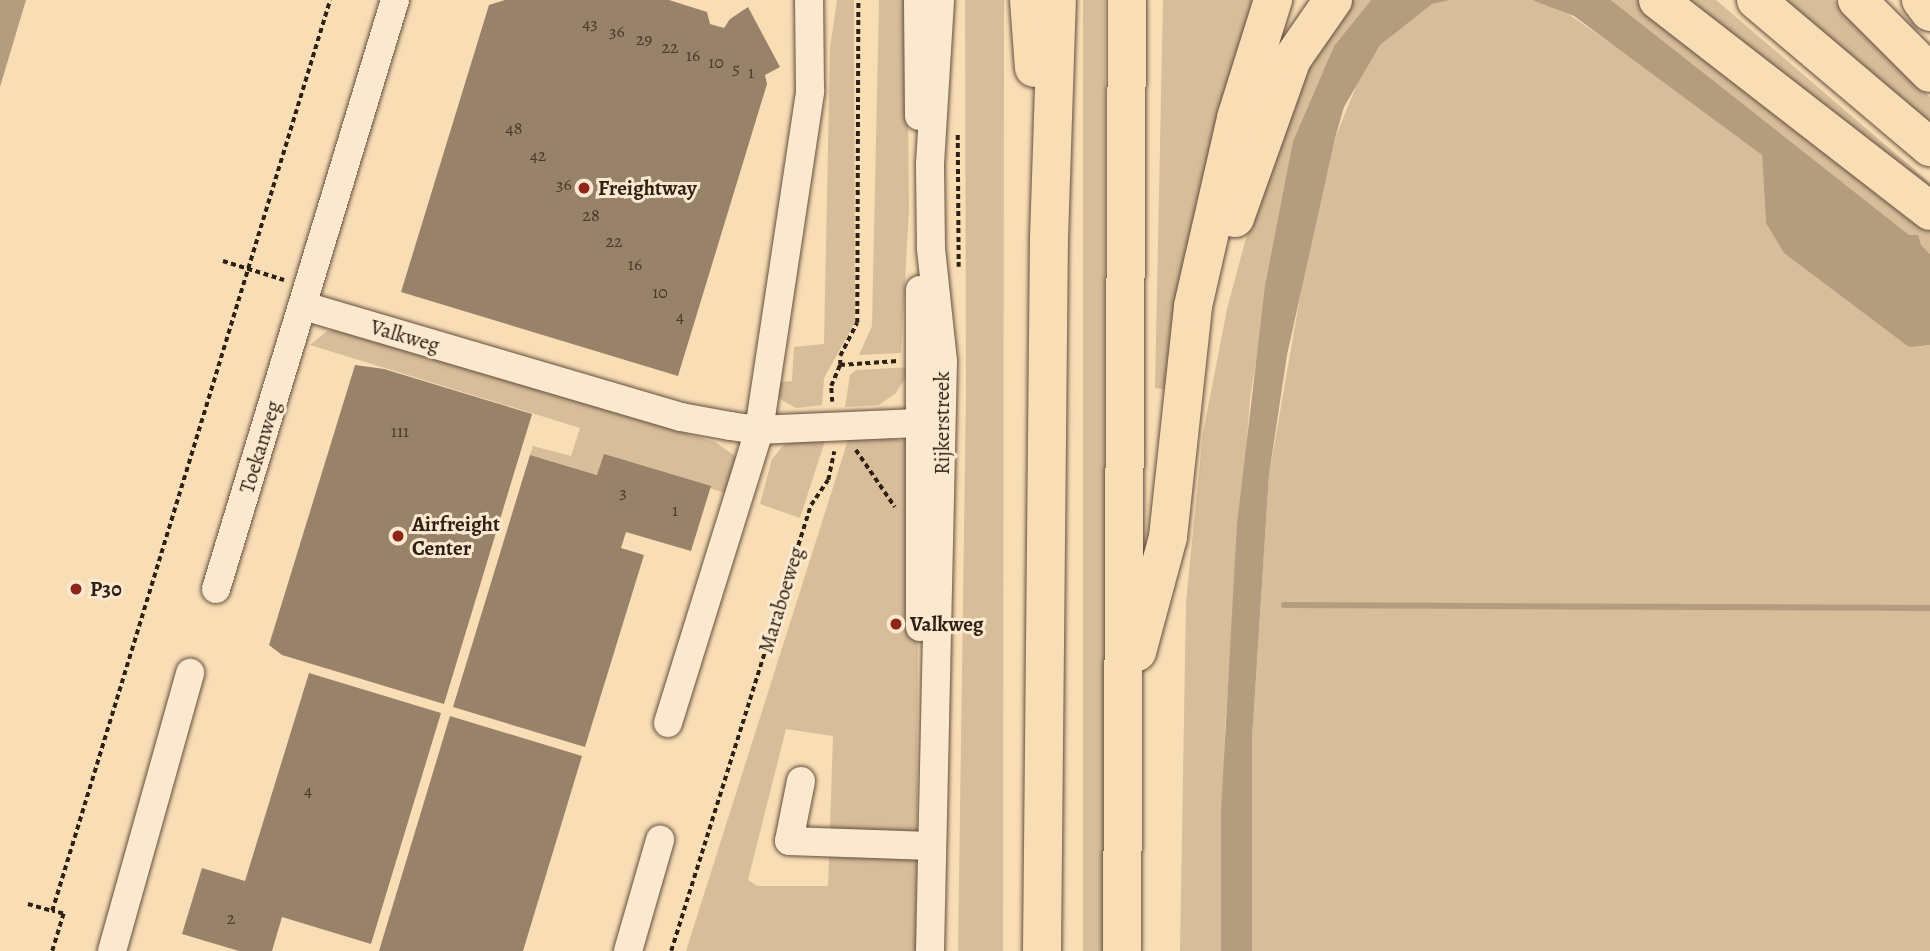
<!DOCTYPE html>
<html>
<head>
<meta charset="utf-8">
<style>
	body { margin:0 }
	#map { position:relative; width:1930px; height:951px; overflow:hidden; background:#f9ddb5; font-family:Alegreya,serif }
	div>[style] { position:absolute }
	[style*='--x'] { left:calc(var(--x)*1px); top:calc(var(--y)*1px); width:calc(var(--w)*1px); rotate:calc(var(--a)*1deg) }
	.green>* { inset:0; background:#d7bd9a; transform-origin:0 0 }
	.water>* { inset:0; background:#b49d7f }
	.stream>* { height:6px; margin:-3px; padding:0 3px; transform-origin:3px; border-radius:3px; background:#b49d7f }
	.building>* { inset:0; background:#988269 }
	.path>* { height:3.5px; margin-top:-1.75px; transform-origin:0; background:repeating-linear-gradient(90deg,#2f2016 0 5px,transparent 0 8.5px) }
	.roads { filter:drop-shadow(0 0 2px #624f3e) drop-shadow(0 0 2px #624f3e) }
	.minor>* { height:28px; margin:-14px; padding:0 14px; transform-origin:14px; border-radius:14px; background:#fbe9cf }
	.highway>* { height:38px; margin:-19px; padding:0 19px; transform-origin:19px; border-radius:19px; background:#f9ddb5 }
	.dots>* { width:19px; height:19px; translate:-50% -50%; box-sizing:border-box; border:4px solid #fbe9cf; border-radius:50% }
	span { translate:-50% -50%; white-space:nowrap; text-align:center; line-height:1.15; -webkit-text-stroke:6px #fbe9cf; paint-order:stroke }
	.number-label { font-size:18px; color:#49382b }
	.number-label span { -webkit-text-stroke-width:0 }
	.poi-label { font-size:21px; color:#2f2016; font-weight:700 }
	.left { translate:0 -50%; text-align:left }
	.street-label { font-size:21px; color:#2f2016 }
</style>
</head>
<body>
<div id="map">
	<div class="green">
		<div style="clip-path:polygon(837px 0,854px 0,855px 322px,824px 378px,822px 405px,796px 408px,780px 399px,777px 392px,781px 382px,792px 381px,794px 347px,824px 344px,830px 48px)"></div>
		<div style="clip-path:polygon(879px 0,907px 0,909px 209px,901px 353px,859px 355px,872px 326px)"></div>
		<div style="clip-path:polygon(965px 0,1004px 0,1003px 951px,958px 951px,966px 392px)"></div>
		<div style="left:1083px;top:0;width:22px;height:951px"></div>
		<div style="clip-path:polygon(1163px 0,1264px 0,1168px 390px,1155px 388px)"></div>
		<div style="clip-path:polygon(1343px 0,1371px 0,1334px 46px,1293px 141px,1250px 399px,1225px 727px,1221px 951px,1180px 951px,1186px 602px,1203px 433px,1227px 309px,1279px 115px)"></div>
		<div style="clip-path:polygon(1451px 0,1532px 0,1558px 7px,1665px 80px,1762px 155px,1766px 223px,1926px 346px,1930px 345px,1930px 951px,1252px 951px,1252px 739px,1269px 475px,1305px 268px,1335px 138px,1362px 72px,1380px 45px,1405px 23px,1432px 4px)"></div>
		<div style="clip-path:polygon(1611px 0,1648px 0,1930px 221px,1930px 254px)"></div>
		<div style="clip-path:polygon(1670px 0,1716px 0,1930px 183px,1930px 203px)"></div>
		<div style="clip-path:polygon(1782px 0,1834px 0,1930px 97px,1930px 128px)"></div>
		<div style="clip-path:polygon(336px 330px,715px 442px,735px 456px,738px 466px,732px 495px,611px 458px,605px 477px,530px 455px,533px 446px,571px 456px,580px 428px,310px 345px,327px 331px)"></div>
		<div style="clip-path:polygon(912px 367px,896px 393px,879px 405px,845px 407px,850px 375px,856px 370px)"></div>
		<div style="clip-path:polygon(evenodd,874px 435px,910px 442px,919px 471px,916px 951px,686px 951px,848px 440px,874px 435px,786px 729px,833px 736px,828px 886px,757px 886px,748px 880px,786px 729px)"></div>
		<div style="clip-path:polygon(826px 438px,800px 518px,760px 504px,772px 459px,783px 446px,795px 439px)"></div>
	</div>
	<div class="water">
		<div style="clip-path:polygon(0 0,26px 0,0 87px)"></div>
		<div style="clip-path:polygon(1371px 0,1451px 0,1432px 4px,1380px 45px,1344px 107px,1335px 138px,1287px 355px,1269px 475px,1252px 739px,1252px 951px,1221px 951px,1221px 811px,1237px 524px,1265px 286px,1293px 141px,1334px 46px)"></div>
		<div style="clip-path:polygon(1532px 0,1611px 0,1909px 235px,1918px 235px,1921px 245px,1930px 254px,1930px 345px,1909px 347px,1784px 253px,1766px 223px,1762px 155px,1574px 16px)"></div>
	</div>
	<div class="stream">
		<div style="--x:1284;--y:605;--w:646;--a:0.27"></div>
	</div>
	<div class="building">
		<div style="clip-path:polygon(505px 0,669px 0,707px 12px,710px 24px,724px 28px,730px 19px,748px 7px,780px 67px,765px 75px,767px 84px,678px 376px,401px 292px,489px 5px)"></div>
		<div style="clip-path:polygon(355px 365px,384px 369px,532px 414px,444px 704px,282px 655px,269px 645px)"></div>
		<div style="clip-path:polygon(604px 454px,711px 486px,691px 551px,626px 532px,621px 548px,644px 555px,585px 747px,453px 707px,530px 455px,597px 475px)"></div>
		<div style="clip-path:polygon(309px 673px,441px 713px,371px 944px,282px 917px,272px 951px,239px 951px,182px 934px,202px 868px,245px 881px)"></div>
		<div style="clip-path:polygon(450px 716px,582px 756px,523px 951px,379px 951px)"></div>
	</div>
	<div class="path">
		<div style="--x:958;--y:135;--w:132;--a:89.6"></div>
		<div style="--x:223;--y:261;--w:64;--a:17.3"></div>
		<div style="--x:840;--y:365;--w:9;--a:-90"></div>
		<div style="--x:840;--y:356;--w:37;--a:-63"></div>
		<div style="--x:857;--y:323;--w:323;--a:-89.8"></div>
		<div style="--x:832;--y:402;--w:16;--a:-94"></div>
		<div style="--x:831;--y:386;--w:23;--a:-67"></div>
		<div style="--x:840;--y:365;--w:58;--a:-3.9"></div>
		<div style="--x:856;--y:450;--w:69;--a:55.6"></div>
		<div style="--x:28;--y:904;--w:25;--a:16"></div>
		<div style="--x:52;--y:951;--w:39;--a:-73"></div>
		<div style="--x:63;--y:914;--w:11;--a:-165"></div>
		<div style="--x:52;--y:911;--w:952;--a:-73.03"></div>
		<div style="--x:671;--y:951;--w:467;--a:-72.6"></div>
		<div style="--x:811;--y:505;--w:30;--a:-56"></div>
		<div style="--x:828;--y:480;--w:29;--a:-78"></div>
	</div>
	<div class="roads">
		<div class="minor">
			<div style="--x:918;--y:0;--w:116;--a:89.5"></div>
			<div style="--x:304;--y:306;--w:393;--a:16.4"></div>
			<div style="--x:681;--y:417;--w:50;--a:10.4"></div>
			<div style="--x:730;--y:426;--w:29;--a:8"></div>
			<div style="--x:759;--y:430;--w:180;--a:-2.5"></div>
			<div style="--x:216;--y:589;--w:616;--a:-73.1"></div>
			<div style="--x:920;--y:627;--w:337;--a:-90"></div>
			<div style="--x:668;--y:723;--w:307;--a:-72.7"></div>
			<div style="--x:759;--y:430;--w:343;--a:-81.4"></div>
			<div style="--x:810;--y:91;--w:91;--a:-90.6"></div>
			<div style="--x:801;--y:781;--w:61;--a:101.3"></div>
			<div style="--x:789;--y:841;--w:142;--a:2"></div>
			<div style="--x:112;--y:951;--w:289;--a:-74.3"></div>
			<div style="--x:628;--y:951;--w:116;--a:-73.9"></div>
			<div style="--x:930;--y:951;--w:590;--a:-88.74"></div>
			<div style="--x:943;--y:361;--w:114;--a:-96.1"></div>
			<div style="--x:931;--y:248;--w:84;--a:-90.7"></div>
			<div style="--x:930;--y:164;--w:164;--a:-86.5"></div>
		</div>
		<div class="highway">
			<div style="--x:1029;--y:0;--w:68;--a:85.8"></div>
			<div style="--x:1658;--y:0;--w:344;--a:37.8"></div>
			<div style="--x:1756;--y:0;--w:228;--a:40.2"></div>
			<div style="--x:1857;--y:0;--w:103;--a:45"></div>
			<div style="--x:1921;--y:0;--w:15;--a:53"></div>
			<div style="--x:1235;--y:218;--w:169;--a:-70.3"></div>
			<div style="--x:1292;--y:59;--w:72;--a:-55.2"></div>
			<div style="--x:1137;--y:652;--w:119;--a:-74.9"></div>
			<div style="--x:1168;--y:537;--w:232;--a:-83.8"></div>
			<div style="--x:1193;--y:306;--w:193;--a:-77.1"></div>
			<div style="--x:1236;--y:118;--w:124;--a:-72.6"></div>
			<div style="--x:1042;--y:951;--w:713;--a:-89.44"></div>
			<div style="--x:1049;--y:238;--w:238;--a:-88.1"></div>
			<div style="--x:1122;--y:951;--w:951;--a:-89.7"></div>
		</div>
	</div>
	<div class="dots">
		<div style="left:584px;top:188px;background:#8f2418"></div>
		<div style="left:398px;top:536px;background:#8f2418"></div>
		<div style="left:76px;top:589px;background:#8f2418"></div>
		<div style="left:896px;top:624px;background:#8f2418"></div>
	</div>
	<div class="number-label">
		<span style="left:590px;top:23px">43</span>
		<span style="left:617px;top:31px">36</span>
		<span style="left:644px;top:39px">29</span>
		<span style="left:670px;top:47px">22</span>
		<span style="left:693px;top:55px">16</span>
		<span style="left:716px;top:62px">10</span>
		<span style="left:736px;top:68px">5</span>
		<span style="left:751px;top:72px">1</span>
		<span style="left:514px;top:128px">48</span>
		<span style="left:538px;top:155px">42</span>
		<span style="left:564px;top:184px">36</span>
		<span style="left:591px;top:215px">28</span>
		<span style="left:614px;top:241px">22</span>
		<span style="left:635px;top:264px">16</span>
		<span style="left:660px;top:292px">10</span>
		<span style="left:680px;top:316px">4</span>
		<span style="left:400px;top:431px">111</span>
		<span style="left:623px;top:492px">3</span>
		<span style="left:675px;top:510px">1</span>
		<span style="left:308px;top:790px">4</span>
		<span style="left:231px;top:918px">2</span>
	</div>
	<div class="poi-label">
		<span class="left" style="left:598px;top:188px">Freightway</span>
		<span class="left" style="left:412px;top:536px">Airfreight<br>Center</span>
		<span class="left" style="left:90px;top:589px">P30</span>
		<span class="left" style="left:910px;top:624px">Valkweg</span>
	</div>
	<div class="street-label">
		<span style="left:405px;top:336px;rotate:16deg">Valkweg</span>
		<span style="left:942px;top:423px;rotate:-90deg">Rijkerstreek</span>
		<span style="left:260px;top:447px;rotate:-73deg">Toekanweg</span>
		<span style="left:781px;top:600px;rotate:-73deg">Maraboeweg</span>
	</div>
</div>
</body>
</html>
